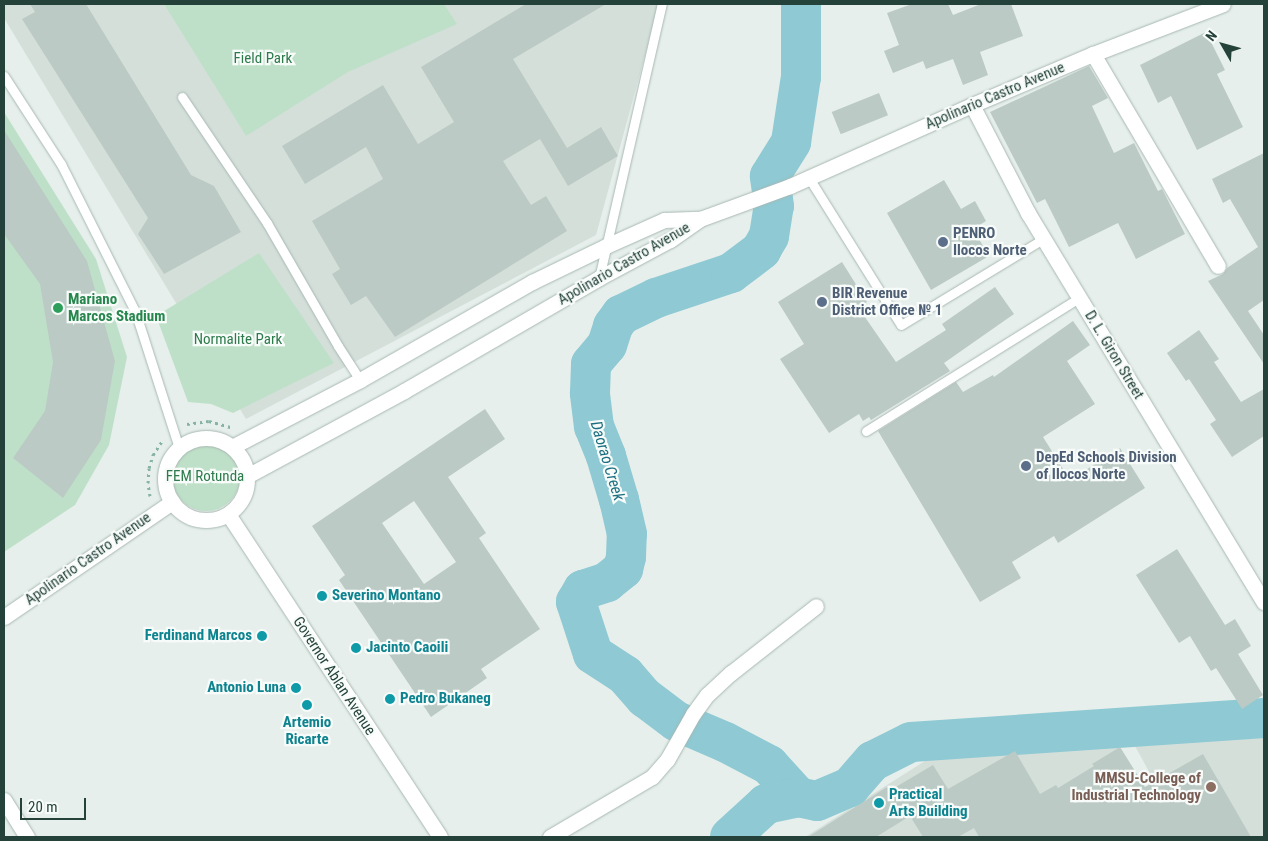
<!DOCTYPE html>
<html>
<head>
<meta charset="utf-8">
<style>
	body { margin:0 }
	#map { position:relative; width:1268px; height:841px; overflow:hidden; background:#e6efeb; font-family:"Roboto Condensed",sans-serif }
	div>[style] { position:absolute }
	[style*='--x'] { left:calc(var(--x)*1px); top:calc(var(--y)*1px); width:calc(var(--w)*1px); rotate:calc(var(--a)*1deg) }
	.built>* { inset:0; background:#d4dfda }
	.green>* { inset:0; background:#bfe0c8 }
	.round { border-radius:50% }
	.river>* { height:40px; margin:-20px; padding:0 20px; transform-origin:20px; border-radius:20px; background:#8ec9d4 }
	.building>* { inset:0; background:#bbcac4; transform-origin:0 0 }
	.path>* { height:3px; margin-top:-1.5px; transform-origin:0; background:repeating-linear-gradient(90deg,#86b3a5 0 2.5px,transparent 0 6.5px) }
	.roads { filter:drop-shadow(0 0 1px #a8b8b2) drop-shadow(0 0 1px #a8b8b2) }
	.service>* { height:9px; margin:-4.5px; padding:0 4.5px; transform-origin:4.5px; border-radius:4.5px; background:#fff }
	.minor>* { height:15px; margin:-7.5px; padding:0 7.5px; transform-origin:7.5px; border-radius:7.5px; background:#fff }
	.secondary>* { height:15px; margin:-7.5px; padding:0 7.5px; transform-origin:7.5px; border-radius:7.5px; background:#fff }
	.secondary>.ring { margin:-7.5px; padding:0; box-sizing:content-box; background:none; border:15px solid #fff; border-radius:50% }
	.dots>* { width:14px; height:14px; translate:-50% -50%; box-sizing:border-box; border:2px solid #f7fbf9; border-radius:50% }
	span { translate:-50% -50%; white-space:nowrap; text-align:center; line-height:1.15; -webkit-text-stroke:4.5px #f7fbf9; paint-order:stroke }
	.park-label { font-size:15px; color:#2d7a4b }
	.street-label { font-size:15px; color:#24423a }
	.service-label { font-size:15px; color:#4e5e75; font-weight:700 }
	.left { translate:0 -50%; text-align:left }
	.leisure-label { font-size:15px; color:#27864d; font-weight:700 }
	.culture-label { font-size:15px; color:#0d838f; font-weight:700 }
	.right { translate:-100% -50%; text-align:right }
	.education-label { font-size:15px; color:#785e54; font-weight:700 }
	.water-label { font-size:16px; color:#1c6f80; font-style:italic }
	.frame { position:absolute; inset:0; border:5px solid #24423a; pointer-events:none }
	.north { position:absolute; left:1198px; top:20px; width:50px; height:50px; -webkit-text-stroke:4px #f7fbf9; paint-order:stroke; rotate:308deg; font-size:14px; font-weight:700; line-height:20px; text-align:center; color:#24423a }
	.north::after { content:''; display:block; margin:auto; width:18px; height:22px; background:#24423a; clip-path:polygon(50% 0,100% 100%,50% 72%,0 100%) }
	.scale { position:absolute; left:20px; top:798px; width:66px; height:22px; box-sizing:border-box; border:2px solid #24423a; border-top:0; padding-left:6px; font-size:15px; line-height:18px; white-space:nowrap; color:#24423a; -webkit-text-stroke:4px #f7fbf9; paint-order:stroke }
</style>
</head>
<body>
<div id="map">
	<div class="built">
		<div style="clip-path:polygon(4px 4px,659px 4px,596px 235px,246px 419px,4px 18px)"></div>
		<div style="clip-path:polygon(1264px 729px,1264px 837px,1185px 837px,1130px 737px)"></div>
		<div style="clip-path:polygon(947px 747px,1120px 747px,1170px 837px,805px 837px)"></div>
	</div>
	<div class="green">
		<div style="clip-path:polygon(164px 4px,444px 4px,457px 24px,348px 72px,246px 136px)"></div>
		<div style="clip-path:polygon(4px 112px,96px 259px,127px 357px,109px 445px,75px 505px,4px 552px)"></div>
		<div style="clip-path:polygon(259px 253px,334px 363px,233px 413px,211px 404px,188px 402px,156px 316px)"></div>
		<div class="round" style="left:172px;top:443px;width:68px;height:68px"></div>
	</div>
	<div class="river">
		<div style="--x:798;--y:797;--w:43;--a:-132.2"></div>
		<div style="--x:769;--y:765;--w:50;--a:-152.4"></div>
		<div style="--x:725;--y:742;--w:53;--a:-156.8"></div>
		<div style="--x:676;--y:721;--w:39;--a:-143"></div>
		<div style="--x:645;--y:698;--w:30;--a:-131"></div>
		<div style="--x:625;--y:675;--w:38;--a:-147"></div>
		<div style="--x:593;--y:654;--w:55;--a:-108.1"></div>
		<div style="--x:576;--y:602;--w:14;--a:-60"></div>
		<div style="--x:583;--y:590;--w:25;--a:-18"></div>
		<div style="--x:607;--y:582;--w:21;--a:-39"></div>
		<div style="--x:623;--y:569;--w:12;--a:-76"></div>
		<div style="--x:626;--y:557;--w:23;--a:-88"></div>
		<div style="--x:627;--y:534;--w:35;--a:-103"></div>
		<div style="--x:619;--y:500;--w:46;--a:-106.5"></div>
		<div style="--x:606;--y:456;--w:31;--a:-112"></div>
		<div style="--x:594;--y:427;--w:34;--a:-97"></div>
		<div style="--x:590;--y:393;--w:29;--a:-88"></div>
		<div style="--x:591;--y:364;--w:25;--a:-50"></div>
		<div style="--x:607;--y:345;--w:20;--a:-72"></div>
		<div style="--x:613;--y:326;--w:14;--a:-54"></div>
		<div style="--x:621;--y:315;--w:39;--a:-26"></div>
		<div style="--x:656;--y:298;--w:79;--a:-18.4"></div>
		<div style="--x:731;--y:273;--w:38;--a:-37"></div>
		<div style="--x:761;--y:250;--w:16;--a:-60"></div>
		<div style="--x:769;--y:236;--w:30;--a:-81"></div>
		<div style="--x:774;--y:206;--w:30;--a:-98"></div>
		<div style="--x:770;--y:176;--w:40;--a:-58"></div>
		<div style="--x:791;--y:142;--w:66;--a:-81.3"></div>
		<div style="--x:801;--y:77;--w:73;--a:-90"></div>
		<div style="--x:730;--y:837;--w:49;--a:-42.5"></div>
		<div style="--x:766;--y:804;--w:33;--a:-12"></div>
		<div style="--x:798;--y:797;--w:19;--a:12"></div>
		<div style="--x:817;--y:801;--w:36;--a:-23"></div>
		<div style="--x:850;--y:787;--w:35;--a:-49"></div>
		<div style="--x:873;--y:761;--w:42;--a:-26.6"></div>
		<div style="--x:911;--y:742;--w:354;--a:-3.9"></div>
	</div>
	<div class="building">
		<div style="clip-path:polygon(30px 4px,86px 4px,191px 175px,214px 186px,241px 232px,164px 274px,138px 234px,148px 218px,22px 19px,35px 12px)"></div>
		<div style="clip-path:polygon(526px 4px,606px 4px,513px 59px,567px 148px,601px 127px,618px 156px,568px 186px,540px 139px,503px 161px,531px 205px,546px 196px,567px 231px,395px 337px,366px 296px,351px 305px,332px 274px,340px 269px,312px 221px,383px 179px,366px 147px,305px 184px,282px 146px,383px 85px,418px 144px,454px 122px,421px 67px)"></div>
		<div style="clip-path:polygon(912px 4px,948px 4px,953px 15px,981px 4px,1011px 4px,1023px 36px,980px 52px,988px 75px,963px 85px,953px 59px,926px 69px,923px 61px,893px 73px,884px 51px,899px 45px,887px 13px)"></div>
		<div style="clip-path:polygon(1206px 32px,1225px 70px,1217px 74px,1243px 127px,1197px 150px,1171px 96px,1158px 103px,1140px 65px)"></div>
		<div style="clip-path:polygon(1089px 66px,1108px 98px,1092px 106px,1114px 153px,1134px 143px,1158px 191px,1162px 189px,1185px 234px,1136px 259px,1118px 223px,1069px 247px,1045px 199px,1037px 203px,990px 112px)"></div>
		<div style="left:879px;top:93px;width:24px;height:51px;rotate:68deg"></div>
		<div style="clip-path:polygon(4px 130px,87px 261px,115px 361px,101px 440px,63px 498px,13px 458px,45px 411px,53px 362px,40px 284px,4px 234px)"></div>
		<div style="clip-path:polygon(1264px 153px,1264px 300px,1248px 311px,1264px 335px,1264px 364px,1208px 281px,1223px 274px,1227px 268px,1258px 247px,1230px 199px,1223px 203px,1212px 179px)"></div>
		<div style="clip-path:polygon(944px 180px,961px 209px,975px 201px,986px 221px,973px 229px,989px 256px,931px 290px,887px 213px)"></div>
		<div style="clip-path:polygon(842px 262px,867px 302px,858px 307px,896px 362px,946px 330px,942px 324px,995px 287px,1014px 314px,944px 363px,950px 371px,871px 420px,869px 417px,863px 421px,859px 414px,829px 433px,780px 359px,804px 344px,778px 302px)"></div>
		<div style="clip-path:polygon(1073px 321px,1090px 345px,1067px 361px,1095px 404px,1043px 437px,1070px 480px,1120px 448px,1145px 488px,1058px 543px,1054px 536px,1012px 562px,1021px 578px,980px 602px,878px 431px,956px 382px,963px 392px,993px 375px,994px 377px)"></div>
		<div style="clip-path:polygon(1199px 330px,1219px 359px,1214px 362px,1241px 402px,1264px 389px,1264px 436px,1232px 457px,1210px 424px,1216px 420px,1189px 379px,1186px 381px,1167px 353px)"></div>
		<div style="clip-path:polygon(evenodd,485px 409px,505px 439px,448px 477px,486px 533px,479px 538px,540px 629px,481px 669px,487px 678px,431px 717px,339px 580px,345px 575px,312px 526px,485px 409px,414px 501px,456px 562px,424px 584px,382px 523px,414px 501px)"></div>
		<div style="clip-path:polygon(1177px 549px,1225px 625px,1235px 619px,1251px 646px,1238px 654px,1263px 695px,1242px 709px,1216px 668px,1211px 671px,1190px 636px,1179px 643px,1136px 575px)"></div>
		<div style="clip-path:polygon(1120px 747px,1145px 787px,1203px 754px,1251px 837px,979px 837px,974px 828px,958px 837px,923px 837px,910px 816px,876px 837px,808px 837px,887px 787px,889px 791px,933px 765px,948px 789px,1015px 751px,1040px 794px,1056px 785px,1058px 788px,1094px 766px,1092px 764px)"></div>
	</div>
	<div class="path">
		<div style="--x:187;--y:424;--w:22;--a:-8"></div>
		<div style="--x:209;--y:421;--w:22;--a:16"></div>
		<div style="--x:150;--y:496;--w:13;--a:-99"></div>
		<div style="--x:148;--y:483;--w:15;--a:-86"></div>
		<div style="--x:149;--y:468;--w:14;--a:-73"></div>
		<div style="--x:153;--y:455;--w:17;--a:-57"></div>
	</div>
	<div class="roads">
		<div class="service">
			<div style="--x:4;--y:76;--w:105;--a:57.1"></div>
			<div style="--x:61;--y:164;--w:165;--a:63.3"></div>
			<div style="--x:135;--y:311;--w:144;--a:72.2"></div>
			<div style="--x:182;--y:97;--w:152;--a:56"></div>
			<div style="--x:267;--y:223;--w:142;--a:60"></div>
			<div style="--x:338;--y:346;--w:40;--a:57.1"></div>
			<div style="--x:809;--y:178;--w:173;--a:58"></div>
			<div style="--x:901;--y:325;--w:166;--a:-31.2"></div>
			<div style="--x:599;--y:278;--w:281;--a:-77.1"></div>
			<div style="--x:866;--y:431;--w:251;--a:-32"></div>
		</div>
		<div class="minor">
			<div style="--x:1093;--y:54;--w:246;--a:59.5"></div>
			<div style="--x:972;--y:105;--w:122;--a:62.6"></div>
			<div style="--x:1028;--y:213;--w:455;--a:58.8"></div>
			<div style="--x:4;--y:617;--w:204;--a:-34.4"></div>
			<div style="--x:4;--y:800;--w:44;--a:58.1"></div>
			<div style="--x:550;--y:837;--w:118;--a:-30.5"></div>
			<div style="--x:652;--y:777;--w:23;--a:-49"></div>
			<div style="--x:667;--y:760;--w:53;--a:-60.5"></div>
			<div style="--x:693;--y:714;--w:24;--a:-54"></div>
			<div style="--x:707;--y:695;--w:33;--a:-43"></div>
			<div style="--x:731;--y:673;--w:108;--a:-38.2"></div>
		</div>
		<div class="secondary">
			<div class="ring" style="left:165px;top:438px;width:67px;height:67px"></div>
			<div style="--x:232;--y:447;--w:144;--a:-27.6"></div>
			<div style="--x:360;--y:380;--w:198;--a:-29.7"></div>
			<div style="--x:532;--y:282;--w:82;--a:-25.9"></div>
			<div style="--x:606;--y:246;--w:64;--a:-24.1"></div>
			<div style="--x:664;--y:220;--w:36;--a:-2"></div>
			<div style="--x:247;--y:476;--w:179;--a:-28.4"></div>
			<div style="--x:404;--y:391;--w:225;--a:-30.1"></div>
			<div style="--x:599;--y:278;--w:81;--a:-28.2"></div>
			<div style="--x:670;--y:240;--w:37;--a:-35"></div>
			<div style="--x:700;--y:219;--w:96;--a:-20.1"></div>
			<div style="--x:790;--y:186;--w:199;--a:-24"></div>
			<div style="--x:972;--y:105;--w:131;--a:-22.9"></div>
			<div style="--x:1093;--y:54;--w:139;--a:-21"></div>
			<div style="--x:228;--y:514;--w:386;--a:56.7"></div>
		</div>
	</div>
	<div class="dots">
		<div style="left:943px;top:242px;background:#5c6f8a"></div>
		<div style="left:822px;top:302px;background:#5c6f8a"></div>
		<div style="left:58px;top:308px;background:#2e9e5b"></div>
		<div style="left:1026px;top:466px;background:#5c6f8a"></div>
		<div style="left:322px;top:596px;background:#0f9aa8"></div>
		<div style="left:262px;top:636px;background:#0f9aa8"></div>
		<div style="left:356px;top:648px;background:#0f9aa8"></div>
		<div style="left:296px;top:688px;background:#0f9aa8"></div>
		<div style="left:390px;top:699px;background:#0f9aa8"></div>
		<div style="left:307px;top:705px;background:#0f9aa8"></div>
		<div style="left:1211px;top:787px;background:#8d6e63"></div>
		<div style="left:879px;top:803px;background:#0f9aa8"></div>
	</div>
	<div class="park-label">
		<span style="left:263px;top:59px">Field Park</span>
		<span style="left:238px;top:340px">Normalite Park</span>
		<span style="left:205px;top:477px">FEM Rotunda</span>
	</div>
	<div class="street-label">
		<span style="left:995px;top:96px;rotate:-23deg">Apolinario Castro Avenue</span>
		<span style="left:624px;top:264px;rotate:-30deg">Apolinario Castro Avenue</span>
		<span style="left:1114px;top:355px;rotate:59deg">D. L. Giron Street</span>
		<span style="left:88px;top:559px;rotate:-35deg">Apolinario Castro Avenue</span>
		<span style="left:334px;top:676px;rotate:57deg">Governor Ablan Avenue</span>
	</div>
	<div class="service-label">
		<span class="left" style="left:953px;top:242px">PENRO<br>Ilocos Norte</span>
		<span class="left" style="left:832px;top:302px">BIR Revenue<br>District Office № 1</span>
		<span class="left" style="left:1036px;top:466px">DepEd Schools Division<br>of Ilocos Norte</span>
	</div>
	<div class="leisure-label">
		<span class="left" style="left:68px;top:308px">Mariano<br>Marcos Stadium</span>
	</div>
	<div class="culture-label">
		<span class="left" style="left:332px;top:596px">Severino Montano</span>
		<span class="right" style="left:252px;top:636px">Ferdinand Marcos</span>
		<span class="left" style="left:366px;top:648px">Jacinto Caoili</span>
		<span class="right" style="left:286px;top:688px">Antonio Luna</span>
		<span class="left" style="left:400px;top:699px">Pedro Bukaneg</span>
		<span style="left:307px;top:731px">Artemio<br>Ricarte</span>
		<span class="left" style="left:889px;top:803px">Practical<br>Arts Building</span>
	</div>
	<div class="education-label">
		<span class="right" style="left:1201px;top:787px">MMSU-College of<br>Industrial Technology</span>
	</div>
	<div class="water-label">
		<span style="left:607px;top:461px;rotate:73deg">Daorao Creek</span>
	</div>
	<div class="frame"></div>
	<div class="north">N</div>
	<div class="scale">20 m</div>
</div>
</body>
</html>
